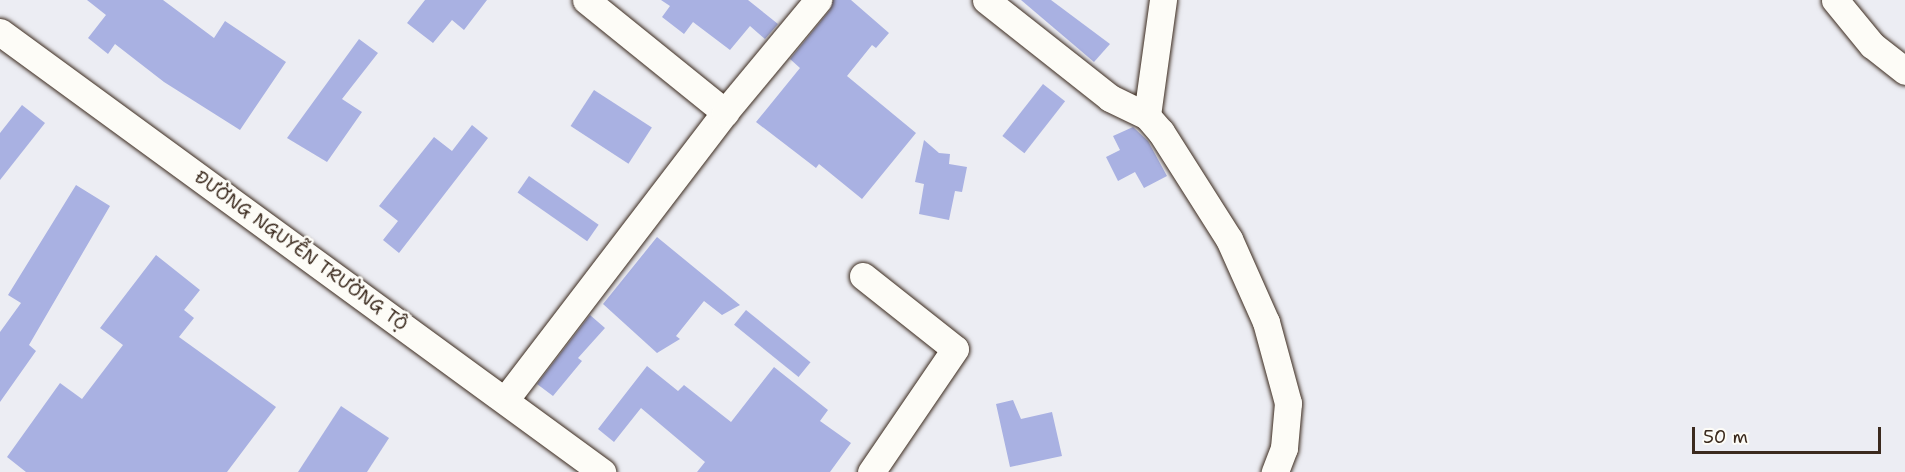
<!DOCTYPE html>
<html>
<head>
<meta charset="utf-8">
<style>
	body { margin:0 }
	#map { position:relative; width:1905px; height:472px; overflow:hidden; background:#ecedf3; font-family:"Shantell Sans",sans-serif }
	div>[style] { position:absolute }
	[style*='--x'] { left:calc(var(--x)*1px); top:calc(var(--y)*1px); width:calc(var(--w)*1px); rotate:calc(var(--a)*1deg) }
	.building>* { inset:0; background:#a9b1e2; transform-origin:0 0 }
	.roads { filter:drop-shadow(0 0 2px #3b2a1e) drop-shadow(0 0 2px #3b2a1e) }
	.minor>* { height:27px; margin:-13.5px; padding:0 13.5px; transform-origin:13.5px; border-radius:13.5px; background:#fdfcf7 }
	span { translate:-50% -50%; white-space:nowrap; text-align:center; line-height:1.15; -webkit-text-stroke:5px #fdfcf7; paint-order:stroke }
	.street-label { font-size:18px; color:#3b2a1e }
	.scale { position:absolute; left:1692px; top:427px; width:189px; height:27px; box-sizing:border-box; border:3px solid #3b2a1e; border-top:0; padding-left:8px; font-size:18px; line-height:21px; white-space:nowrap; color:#3b2a1e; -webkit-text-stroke:4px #fdfcf7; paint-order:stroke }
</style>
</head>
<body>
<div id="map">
	<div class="building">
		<div style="clip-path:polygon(87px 0,163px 0,214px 38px,225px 21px,286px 62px,240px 130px,164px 82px,115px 44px,108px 54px,88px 38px,106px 15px)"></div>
		<div style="clip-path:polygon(425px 0,487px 0,464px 30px,452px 20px,433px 43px,407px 23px)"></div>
		<div style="clip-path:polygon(661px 0,748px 0,778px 24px,765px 39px,750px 26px,730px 50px,693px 22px,684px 34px,662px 17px,670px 6px)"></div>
		<div style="clip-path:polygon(833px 0,851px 0,889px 33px,876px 48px,872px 45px,847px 76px,916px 133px,862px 199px,819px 164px,816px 168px,756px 122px,800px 68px,790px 59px,830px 10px)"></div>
		<div style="clip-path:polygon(1021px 0,1051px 0,1110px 44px,1094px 62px)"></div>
		<div style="clip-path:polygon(359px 39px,378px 53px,342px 99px,362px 112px,327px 162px,287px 138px)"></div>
		<div style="left:1043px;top:84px;width:28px;height:66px;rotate:38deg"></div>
		<div style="left:594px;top:90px;width:69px;height:43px;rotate:33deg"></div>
		<div style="clip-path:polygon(22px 105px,45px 123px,0 180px,0 133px)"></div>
		<div style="clip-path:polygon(472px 125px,488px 138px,399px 253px,383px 240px,398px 221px,379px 206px,434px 137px,452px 151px)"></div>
		<div style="clip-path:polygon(1133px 127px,1148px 141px,1167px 176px,1144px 188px,1135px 172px,1118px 181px,1106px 157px,1120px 150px,1113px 136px)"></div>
		<div style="clip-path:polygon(924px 140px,939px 153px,950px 154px,949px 164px,967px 167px,962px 192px,955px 191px,949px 220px,919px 214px,924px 184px,915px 182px)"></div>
		<div style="left:529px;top:176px;width:85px;height:20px;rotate:35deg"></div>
		<div style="clip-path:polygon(76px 185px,110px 206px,29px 345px,36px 351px,0 402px,0 332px,21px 303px,8px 295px)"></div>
		<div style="clip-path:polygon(657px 237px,740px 305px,722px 315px,704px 301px,676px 336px,680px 339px,657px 353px,603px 304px)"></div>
		<div style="clip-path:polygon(156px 255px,200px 290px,184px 310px,194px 318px,179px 337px,276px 407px,227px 472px,26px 472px,7px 457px,60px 383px,82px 399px,123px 345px,100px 328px)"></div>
		<div style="left:746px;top:310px;width:83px;height:19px;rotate:39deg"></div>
		<div style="clip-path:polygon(590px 315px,605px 328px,578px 358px,582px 361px,553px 396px,537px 384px)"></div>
		<div style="clip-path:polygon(647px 366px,678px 391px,684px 385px,731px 422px,774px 367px,828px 410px,820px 421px,851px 443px,830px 472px,697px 472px,705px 462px,641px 408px,614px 442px,598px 429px)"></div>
		<div style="clip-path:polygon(1013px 400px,1021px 419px,1052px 412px,1062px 456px,1010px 467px,996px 404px)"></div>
		<div style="clip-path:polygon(341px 406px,389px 438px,367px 472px,298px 472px)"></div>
	</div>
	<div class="roads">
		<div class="minor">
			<div style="--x:586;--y:0;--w:179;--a:38.9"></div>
			<div style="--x:986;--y:0;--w:158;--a:38.3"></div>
			<div style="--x:1110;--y:98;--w:41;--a:25.9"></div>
			<div style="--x:1163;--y:0;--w:117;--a:97.9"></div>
			<div style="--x:1147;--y:116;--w:21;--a:49"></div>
			<div style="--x:1161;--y:132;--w:127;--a:57.6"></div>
			<div style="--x:1229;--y:239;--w:91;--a:66"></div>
			<div style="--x:1266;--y:322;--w:84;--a:74.8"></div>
			<div style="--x:1288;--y:403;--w:45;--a:95.1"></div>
			<div style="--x:1284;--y:448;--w:26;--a:111"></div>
			<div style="--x:1835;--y:0;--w:58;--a:50.6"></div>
			<div style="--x:1872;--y:45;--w:42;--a:38.2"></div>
			<div style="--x:0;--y:32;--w:746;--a:36.16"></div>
			<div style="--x:863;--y:276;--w:117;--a:38.4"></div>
			<div style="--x:955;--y:349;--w:149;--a:124.3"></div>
			<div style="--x:505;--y:400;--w:362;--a:-52.6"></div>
			<div style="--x:725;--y:112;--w:146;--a:-50.3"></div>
		</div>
	</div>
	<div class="street-label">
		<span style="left:301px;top:251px;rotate:36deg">ĐƯỜNG NGUYỄN TRƯỜNG TỘ</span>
	</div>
	<div class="scale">50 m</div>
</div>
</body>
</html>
